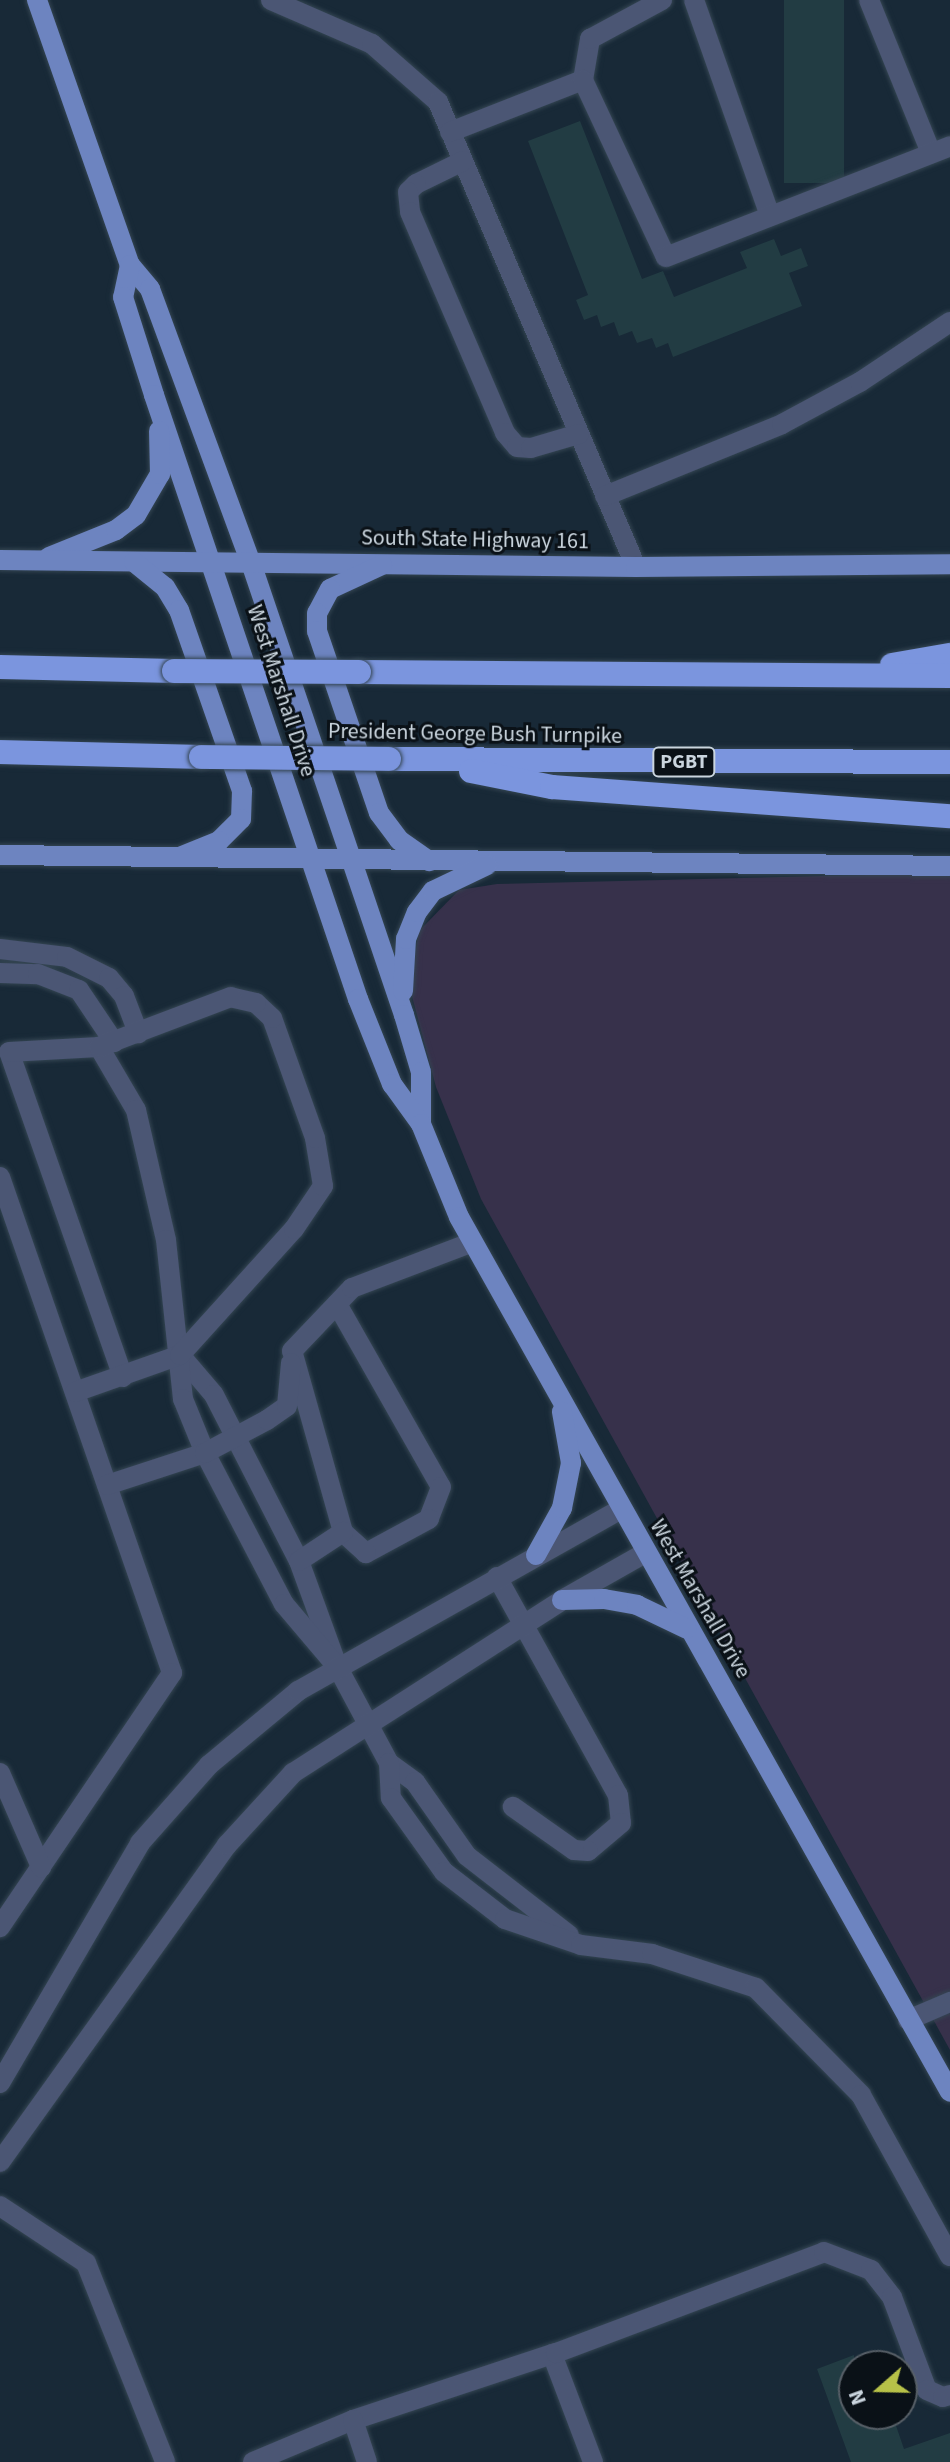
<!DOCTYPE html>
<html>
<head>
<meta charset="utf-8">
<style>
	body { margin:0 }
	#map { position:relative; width:950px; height:2462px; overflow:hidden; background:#182937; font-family:"Source Sans 3",sans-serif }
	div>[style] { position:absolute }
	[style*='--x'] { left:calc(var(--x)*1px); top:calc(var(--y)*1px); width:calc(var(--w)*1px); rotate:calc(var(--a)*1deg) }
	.green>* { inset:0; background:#37314b }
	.building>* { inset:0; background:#223c43; transform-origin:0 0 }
	.roads { filter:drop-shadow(0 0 2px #344552) drop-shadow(0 0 2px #344552) }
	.minor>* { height:20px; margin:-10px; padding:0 10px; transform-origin:10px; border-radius:10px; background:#4b5674 }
	.major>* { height:20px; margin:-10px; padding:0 10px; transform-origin:10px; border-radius:10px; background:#6d84c0 }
	.highway>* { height:24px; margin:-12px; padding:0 12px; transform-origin:12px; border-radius:12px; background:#7b95de }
	.bridges { filter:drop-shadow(0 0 2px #344552) drop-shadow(0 0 2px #344552) }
	.highway-bridge>* { height:24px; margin:-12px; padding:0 12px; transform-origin:12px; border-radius:12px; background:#7b95de }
	span { translate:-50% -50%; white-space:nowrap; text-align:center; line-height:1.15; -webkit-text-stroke:6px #0a1117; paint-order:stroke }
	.shield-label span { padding:2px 6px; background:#0a1117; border:2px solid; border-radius:6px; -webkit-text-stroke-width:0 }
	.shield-label { font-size:20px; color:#cad5de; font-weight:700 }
	.street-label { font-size:22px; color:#cad5de }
	.north { position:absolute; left:838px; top:2350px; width:80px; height:80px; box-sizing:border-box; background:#0a1117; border:2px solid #575f67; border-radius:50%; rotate:250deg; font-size:22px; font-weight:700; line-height:32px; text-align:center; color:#cad5de }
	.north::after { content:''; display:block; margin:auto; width:28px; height:36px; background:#b7c148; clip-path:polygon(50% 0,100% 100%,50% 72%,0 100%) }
</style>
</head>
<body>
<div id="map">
	<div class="green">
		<div style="clip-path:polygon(950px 873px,950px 2050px,481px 1199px,436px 1087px,409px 985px,419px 931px,459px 890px,497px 884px)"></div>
	</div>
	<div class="building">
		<div style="left:784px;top:0;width:60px;height:183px"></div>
		<div style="clip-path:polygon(580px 121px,642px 279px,663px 271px,674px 297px,747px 268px,740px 252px,774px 239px,781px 256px,801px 248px,808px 266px,789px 273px,802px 306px,673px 357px,668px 343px,656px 348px,652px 338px,637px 343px,632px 331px,619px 336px,614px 322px,601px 327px,597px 315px,584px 320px,576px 300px,588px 295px,528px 141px)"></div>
		<div style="clip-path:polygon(854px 2355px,854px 2414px,892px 2414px,904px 2449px,950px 2433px,950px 2462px,851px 2462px,817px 2369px)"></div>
	</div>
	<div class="roads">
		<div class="minor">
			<div style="--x:271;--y:0;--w:110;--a:23.5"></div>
			<div style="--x:372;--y:44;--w:88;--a:41.3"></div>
			<div style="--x:438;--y:102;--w:505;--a:66.94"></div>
			<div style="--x:694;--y:0;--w:229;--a:70.6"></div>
			<div style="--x:869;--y:0;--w:165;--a:67.9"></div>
			<div style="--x:583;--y:80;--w:42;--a:-80.3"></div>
			<div style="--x:590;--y:39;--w:82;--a:-28.4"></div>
			<div style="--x:450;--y:132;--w:143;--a:-21.4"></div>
			<div style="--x:583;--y:80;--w:195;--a:64.9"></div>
			<div style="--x:666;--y:257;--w:305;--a:-21.3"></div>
			<div style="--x:463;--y:161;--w:52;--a:153.9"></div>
			<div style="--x:416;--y:184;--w:11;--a:135"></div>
			<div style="--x:408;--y:192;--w:20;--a:84"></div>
			<div style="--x:410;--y:212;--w:241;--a:66.7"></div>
			<div style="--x:505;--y:433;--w:18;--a:49"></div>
			<div style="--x:517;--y:447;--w:14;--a:4"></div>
			<div style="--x:531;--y:448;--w:50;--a:-16.3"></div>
			<div style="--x:605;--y:496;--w:191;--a:-22.1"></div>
			<div style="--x:782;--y:424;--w:89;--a:-28.3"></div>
			<div style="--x:860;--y:382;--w:108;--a:-33.7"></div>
			<div style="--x:0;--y:949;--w:67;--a:6.8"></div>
			<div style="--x:67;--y:957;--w:47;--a:26.6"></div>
			<div style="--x:109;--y:978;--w:23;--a:50"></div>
			<div style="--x:124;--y:996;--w:40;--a:69"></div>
			<div style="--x:0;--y:973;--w:38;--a:2"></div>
			<div style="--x:38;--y:974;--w:44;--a:21.3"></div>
			<div style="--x:79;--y:990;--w:63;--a:56.1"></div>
			<div style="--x:0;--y:1177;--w:525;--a:70.87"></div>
			<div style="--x:172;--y:1673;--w:307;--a:124.1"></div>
			<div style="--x:337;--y:1304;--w:210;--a:60.4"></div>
			<div style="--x:441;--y:1487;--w:34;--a:111"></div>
			<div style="--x:429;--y:1519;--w:72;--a:151.6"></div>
			<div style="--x:366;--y:1553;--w:31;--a:-138"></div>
			<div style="--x:343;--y:1532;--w:188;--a:-105.7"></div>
			<div style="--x:292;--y:1351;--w:87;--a:-46.4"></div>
			<div style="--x:352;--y:1288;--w:129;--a:-20.8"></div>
			<div style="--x:180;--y:1355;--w:52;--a:49.6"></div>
			<div style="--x:214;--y:1395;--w:186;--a:62.9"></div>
			<div style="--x:299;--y:1561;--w:114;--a:70"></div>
			<div style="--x:338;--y:1668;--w:108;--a:61.8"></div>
			<div style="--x:389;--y:1763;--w:32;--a:36"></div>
			<div style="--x:415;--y:1782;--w:90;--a:54.9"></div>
			<div style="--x:467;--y:1856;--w:129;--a:37.8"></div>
			<div style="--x:123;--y:1377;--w:344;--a:-109.3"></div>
			<div style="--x:9;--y:1052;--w:90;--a:-3.2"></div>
			<div style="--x:99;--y:1047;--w:73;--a:59.6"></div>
			<div style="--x:136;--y:1110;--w:133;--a:77"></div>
			<div style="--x:166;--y:1240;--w:160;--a:83.9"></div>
			<div style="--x:183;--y:1399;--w:58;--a:67.8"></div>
			<div style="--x:205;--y:1453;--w:170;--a:62.4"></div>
			<div style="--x:284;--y:1604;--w:84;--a:49.8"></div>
			<div style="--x:75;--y:1392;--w:111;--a:-19.4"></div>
			<div style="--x:180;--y:1355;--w:170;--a:-47.9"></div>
			<div style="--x:294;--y:1229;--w:52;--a:-56"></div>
			<div style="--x:323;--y:1186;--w:49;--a:-99.5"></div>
			<div style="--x:315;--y:1138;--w:127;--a:-109.7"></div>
			<div style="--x:272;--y:1018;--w:22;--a:-137"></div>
			<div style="--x:256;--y:1003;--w:26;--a:-167"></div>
			<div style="--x:231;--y:997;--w:141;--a:159.3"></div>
			<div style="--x:107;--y:1485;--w:103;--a:-18.1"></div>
			<div style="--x:205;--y:1453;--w:70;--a:-28"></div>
			<div style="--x:267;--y:1420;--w:24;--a:-35"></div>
			<div style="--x:287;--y:1406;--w:43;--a:-84.7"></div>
			<div style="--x:299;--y:1561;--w:53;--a:-33.4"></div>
			<div style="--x:497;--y:1577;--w:249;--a:61"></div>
			<div style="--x:618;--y:1795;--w:28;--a:84"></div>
			<div style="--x:621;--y:1823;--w:43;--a:139.7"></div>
			<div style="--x:588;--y:1851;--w:14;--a:-176"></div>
			<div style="--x:574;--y:1850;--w:75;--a:-144.8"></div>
			<div style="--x:389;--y:1763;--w:35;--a:87"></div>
			<div style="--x:391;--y:1798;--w:91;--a:54.4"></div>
			<div style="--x:444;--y:1872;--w:77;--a:37.6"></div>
			<div style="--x:505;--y:1919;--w:80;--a:18.9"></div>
			<div style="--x:581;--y:1945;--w:72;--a:7.2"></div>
			<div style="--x:652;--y:1954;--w:109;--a:18.1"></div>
			<div style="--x:756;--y:1988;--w:150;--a:45.5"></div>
			<div style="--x:861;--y:2095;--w:184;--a:61.1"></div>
			<div style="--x:0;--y:1773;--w:103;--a:66.4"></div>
			<div style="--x:908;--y:2020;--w:46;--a:-23.2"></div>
			<div style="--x:0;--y:2083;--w:278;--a:-59.7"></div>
			<div style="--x:140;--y:1843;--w:104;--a:-48.5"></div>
			<div style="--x:209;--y:1765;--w:116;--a:-39.7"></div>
			<div style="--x:298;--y:1691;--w:371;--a:-29.4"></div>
			<div style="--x:0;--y:2162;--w:390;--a:-54.4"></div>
			<div style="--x:227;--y:1845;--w:98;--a:-47.5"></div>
			<div style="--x:293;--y:1773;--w:320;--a:-32.7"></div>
			<div style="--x:562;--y:1600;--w:95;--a:-29.5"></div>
			<div style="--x:0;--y:2206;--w:103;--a:33.5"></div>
			<div style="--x:86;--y:2263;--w:214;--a:68.3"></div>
			<div style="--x:552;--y:2354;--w:116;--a:69.2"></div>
			<div style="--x:353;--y:2420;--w:214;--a:-18.3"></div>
			<div style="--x:556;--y:2353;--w:286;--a:-20.6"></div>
			<div style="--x:824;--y:2252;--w:50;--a:21"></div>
			<div style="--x:871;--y:2270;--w:34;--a:52"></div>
			<div style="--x:892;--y:2297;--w:99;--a:69.4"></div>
			<div style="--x:927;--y:2390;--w:17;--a:24"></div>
			<div style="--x:943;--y:2397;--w:7;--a:-16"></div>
			<div style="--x:253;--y:2462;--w:108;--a:-22.8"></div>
			<div style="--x:353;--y:2420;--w:44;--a:71.6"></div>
		</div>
		<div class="major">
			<div style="--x:37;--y:0;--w:281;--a:70.7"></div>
			<div style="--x:130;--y:265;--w:31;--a:50"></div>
			<div style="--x:150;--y:289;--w:292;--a:69.8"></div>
			<div style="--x:251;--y:563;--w:477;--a:71.3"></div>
			<div style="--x:404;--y:1015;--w:59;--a:73.4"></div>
			<div style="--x:421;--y:1072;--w:52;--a:90"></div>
			<div style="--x:130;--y:265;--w:33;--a:102"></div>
			<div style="--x:123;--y:297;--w:103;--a:72.4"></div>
			<div style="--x:154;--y:395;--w:638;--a:71.34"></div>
			<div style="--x:358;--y:999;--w:92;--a:68.2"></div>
			<div style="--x:392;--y:1084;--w:49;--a:54.1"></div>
			<div style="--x:421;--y:1124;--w:100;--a:67.8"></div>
			<div style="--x:459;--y:1217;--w:1003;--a:60.7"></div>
			<div style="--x:49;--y:557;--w:72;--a:-21.9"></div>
			<div style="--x:116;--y:530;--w:25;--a:-37"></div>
			<div style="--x:136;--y:515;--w:48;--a:-59.7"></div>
			<div style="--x:160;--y:474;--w:43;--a:-91.3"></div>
			<div style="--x:0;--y:560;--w:636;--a:0.63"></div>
			<div style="--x:636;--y:567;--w:314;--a:-0.5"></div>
			<div style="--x:134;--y:562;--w:40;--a:39"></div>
			<div style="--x:165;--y:587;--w:27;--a:59"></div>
			<div style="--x:179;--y:610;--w:192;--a:70.8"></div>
			<div style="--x:242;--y:791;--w:28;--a:92"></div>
			<div style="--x:241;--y:819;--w:31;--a:135"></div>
			<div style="--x:219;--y:841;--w:40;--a:158"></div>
			<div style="--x:382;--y:565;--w:57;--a:155.2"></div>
			<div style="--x:330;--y:589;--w:27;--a:118"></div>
			<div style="--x:317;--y:613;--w:18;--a:90"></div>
			<div style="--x:317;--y:631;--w:192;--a:71.2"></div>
			<div style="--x:379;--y:813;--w:34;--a:53"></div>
			<div style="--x:399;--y:840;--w:37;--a:35"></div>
			<div style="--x:0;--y:855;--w:950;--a:0.66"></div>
			<div style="--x:403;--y:991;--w:52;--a:-86.7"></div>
			<div style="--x:406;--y:939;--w:29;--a:-68"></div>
			<div style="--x:417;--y:912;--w:26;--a:-53"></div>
			<div style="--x:433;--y:891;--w:60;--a:-25.7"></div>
			<div style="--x:536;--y:1555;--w:54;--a:-61"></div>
			<div style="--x:562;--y:1508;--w:46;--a:-78.7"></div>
			<div style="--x:571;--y:1463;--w:52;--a:-100"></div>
			<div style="--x:562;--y:1600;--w:42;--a:-1.4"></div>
			<div style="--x:604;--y:1599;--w:34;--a:10"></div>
			<div style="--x:637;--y:1605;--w:55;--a:25.6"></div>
		</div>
		<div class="highway">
			<div style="--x:892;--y:665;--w:59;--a:-9.8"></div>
			<div style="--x:0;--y:667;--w:174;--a:1.3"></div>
			<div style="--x:359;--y:672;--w:591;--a:0.39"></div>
			<div style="--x:0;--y:752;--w:201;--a:1.4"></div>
			<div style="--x:389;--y:759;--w:561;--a:0.31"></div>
			<div style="--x:471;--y:771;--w:83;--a:11.2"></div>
			<div style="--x:552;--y:787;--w:399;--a:4.2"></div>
		</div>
	</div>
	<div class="bridges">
		<div class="highway-bridge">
			<div style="--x:174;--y:671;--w:185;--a:0.3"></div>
			<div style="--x:201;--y:757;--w:188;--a:0.6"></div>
		</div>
	</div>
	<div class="shield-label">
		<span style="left:684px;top:762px">PGBT</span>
	</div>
	<div class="street-label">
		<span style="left:475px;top:540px;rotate:1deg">South State Highway 161</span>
		<span style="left:281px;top:691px;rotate:72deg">West Marshall Drive</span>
		<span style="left:475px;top:734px;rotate:1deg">President George Bush Turnpike</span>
		<span style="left:700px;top:1599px;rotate:60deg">West Marshall Drive</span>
	</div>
	<div class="north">N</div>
</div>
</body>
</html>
